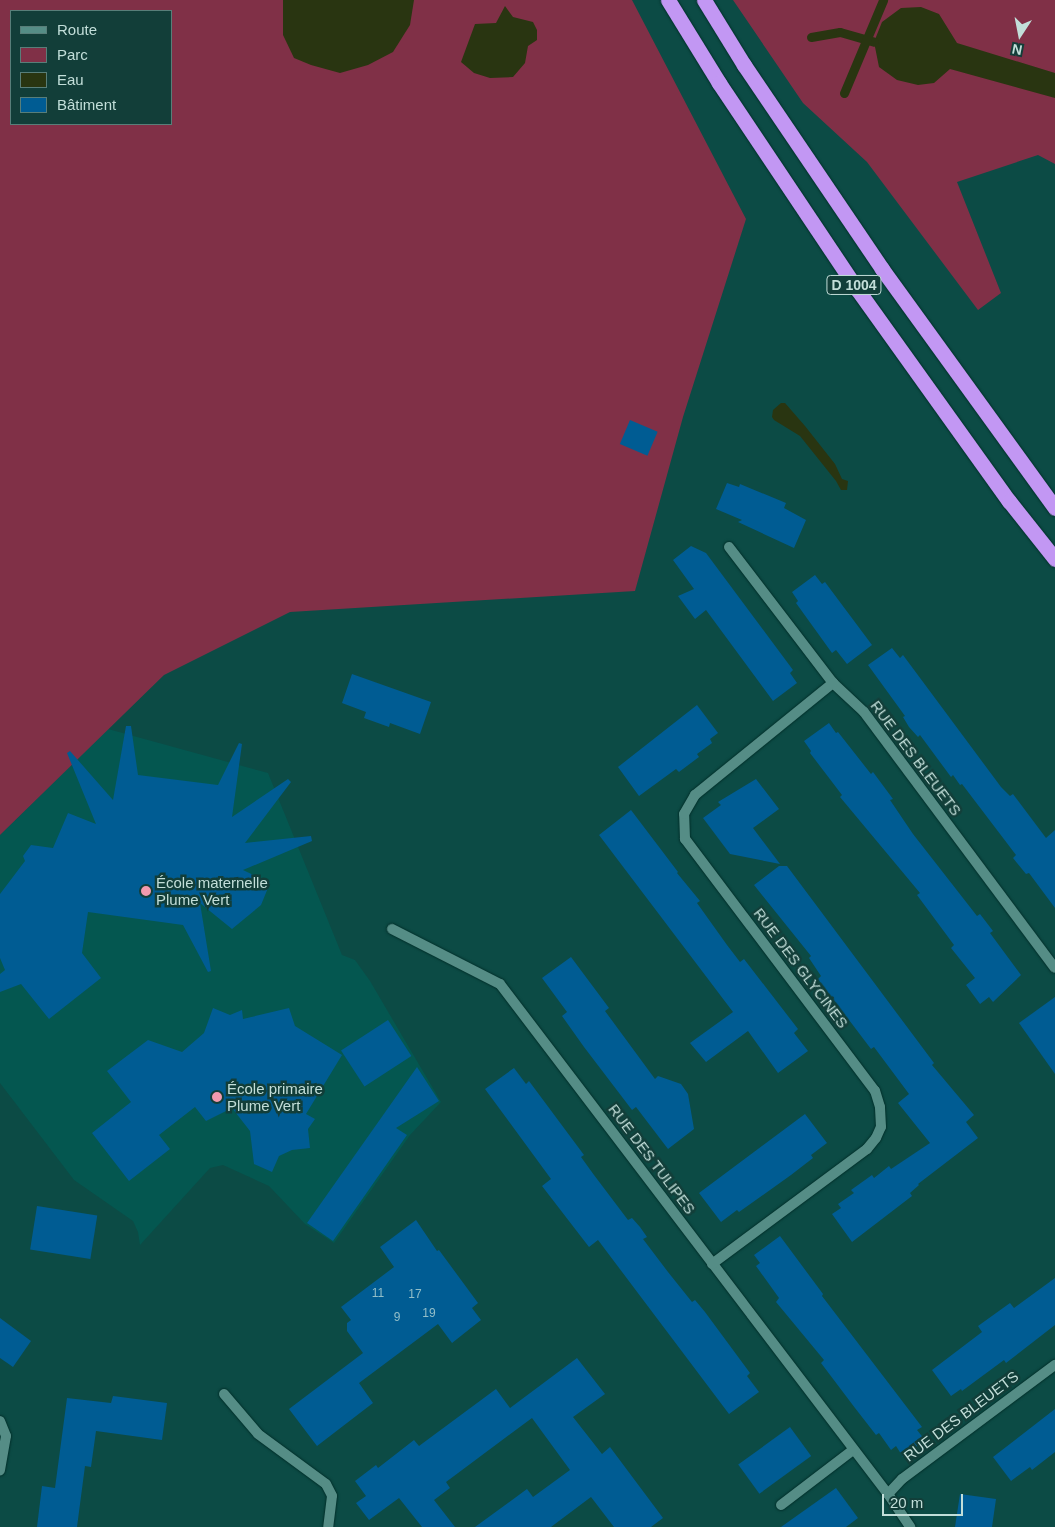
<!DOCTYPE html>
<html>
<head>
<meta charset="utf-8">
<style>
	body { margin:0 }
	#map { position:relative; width:1055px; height:1527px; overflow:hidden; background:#0c4b45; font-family:Helvetica,sans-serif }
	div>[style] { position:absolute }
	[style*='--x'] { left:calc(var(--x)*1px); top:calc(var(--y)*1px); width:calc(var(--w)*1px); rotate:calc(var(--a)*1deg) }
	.built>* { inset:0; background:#045750 }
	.green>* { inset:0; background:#803047 }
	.water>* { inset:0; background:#293511 }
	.stream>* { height:9px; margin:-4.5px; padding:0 4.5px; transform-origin:4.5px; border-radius:4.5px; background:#293511 }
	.building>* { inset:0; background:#005c93; transform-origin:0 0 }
	.roads { filter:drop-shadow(0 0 1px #002f2a) drop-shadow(0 0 1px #002f2a) }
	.street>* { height:10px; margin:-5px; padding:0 5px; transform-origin:5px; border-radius:5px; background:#558d86 }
	.highway>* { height:15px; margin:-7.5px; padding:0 7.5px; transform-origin:7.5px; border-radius:7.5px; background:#c297f3 }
	.dots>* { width:14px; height:14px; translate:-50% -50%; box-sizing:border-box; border:2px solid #123e39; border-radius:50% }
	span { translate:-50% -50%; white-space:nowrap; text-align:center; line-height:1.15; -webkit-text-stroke:5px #123e39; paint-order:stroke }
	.number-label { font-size:12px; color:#92bec8 }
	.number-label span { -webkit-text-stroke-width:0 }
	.shield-label span { padding:1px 4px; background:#123e39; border:1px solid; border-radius:4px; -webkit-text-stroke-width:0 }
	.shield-label { font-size:14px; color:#c2ded9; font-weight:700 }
	.street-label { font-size:15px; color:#c2ded9 }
	.poi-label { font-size:15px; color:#c2ded9 }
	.left { translate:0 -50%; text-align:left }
	.legend { position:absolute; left:10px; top:10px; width:162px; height:115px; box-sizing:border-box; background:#123e39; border:1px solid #587e79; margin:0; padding:6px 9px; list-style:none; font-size:15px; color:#c2ded9 }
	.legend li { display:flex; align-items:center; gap:10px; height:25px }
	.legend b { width:25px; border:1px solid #587e79 }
	.north { position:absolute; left:995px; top:10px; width:50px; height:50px; -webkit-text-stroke:4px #123e39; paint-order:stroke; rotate:191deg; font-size:14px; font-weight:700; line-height:20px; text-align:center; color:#c2ded9 }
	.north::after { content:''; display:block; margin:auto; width:18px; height:22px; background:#c2ded9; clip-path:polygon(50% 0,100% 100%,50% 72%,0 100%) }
	.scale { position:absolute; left:882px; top:1494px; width:81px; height:22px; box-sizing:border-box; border:2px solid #c2ded9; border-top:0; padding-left:6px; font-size:15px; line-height:18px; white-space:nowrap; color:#c2ded9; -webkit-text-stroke:4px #123e39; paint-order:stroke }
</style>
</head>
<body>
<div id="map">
	<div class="built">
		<div style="clip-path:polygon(108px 729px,268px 773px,342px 955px,355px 960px,370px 981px,441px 1102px,410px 1135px,334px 1243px,305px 1224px,269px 1186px,223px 1165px,210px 1168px,140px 1245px,138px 1232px,133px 1221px,74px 1180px,0 1083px,0 835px)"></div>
	</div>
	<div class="green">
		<div style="clip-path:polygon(evenodd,0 0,632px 0,746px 219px,683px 417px,635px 591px,290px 612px,164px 675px,0 835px,0 0,11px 11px,171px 11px,171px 124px,11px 124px,11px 11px)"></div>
		<div style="clip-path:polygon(733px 0,1055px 0,1055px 164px,1038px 155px,957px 182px,1001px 293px,978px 310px,867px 162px,803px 103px)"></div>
	</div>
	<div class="water">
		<div style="clip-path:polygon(283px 0,414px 0,410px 25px,393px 52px,368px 65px,340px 73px,311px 65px,294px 58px,283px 35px)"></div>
		<div style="clip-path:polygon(505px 6px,513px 17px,533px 22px,537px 30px,537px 40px,528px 46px,525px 63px,513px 77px,490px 78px,474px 73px,461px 62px,475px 24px,496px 23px)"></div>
		<div style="clip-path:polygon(921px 7px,939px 14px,957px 43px,1055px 73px,1055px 98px,950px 69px,934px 83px,918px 85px,897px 80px,879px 67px,874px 42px,882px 22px,901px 8px)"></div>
		<div style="clip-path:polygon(781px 403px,785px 403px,805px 426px,835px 464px,842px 479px,848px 481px,847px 490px,841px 490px,836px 481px,800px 436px,774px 420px,772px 417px,773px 410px)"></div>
	</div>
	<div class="stream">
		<div style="--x:811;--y:37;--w:29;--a:-10"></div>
		<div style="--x:840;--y:32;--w:35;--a:16"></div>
		<div style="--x:844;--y:93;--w:101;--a:-67.2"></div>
	</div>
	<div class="building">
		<div style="left:630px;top:420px;width:30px;height:26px;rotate:23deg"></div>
		<div style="clip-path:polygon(727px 483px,739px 487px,740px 484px,786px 503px,784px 508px,806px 520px,794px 548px,738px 522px,742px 520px,716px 509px)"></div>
		<div style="clip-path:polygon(691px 546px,706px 553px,793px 670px,790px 673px,797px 683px,773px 701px,706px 610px,695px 619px,678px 596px,694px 589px,673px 560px)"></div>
		<div style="clip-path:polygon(815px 575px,822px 584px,825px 582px,872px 645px,847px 664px,836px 650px,832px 653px,796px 603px,798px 601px,792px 592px)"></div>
		<div style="clip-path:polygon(892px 648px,900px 658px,903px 655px,1001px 787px,1010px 796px,1013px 794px,1046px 838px,1055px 830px,1055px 908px,1029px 873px,1026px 874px,1013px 858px,1016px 855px,962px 784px,960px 785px,953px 775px,951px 777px,920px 735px,918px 737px,909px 727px,903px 717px,905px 716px,868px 665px)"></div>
		<div style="clip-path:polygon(352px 674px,431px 702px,420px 734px,390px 723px,389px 727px,364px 718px,366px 712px,342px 703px)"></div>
		<div style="clip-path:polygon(697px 705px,718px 733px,710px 739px,712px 743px,697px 754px,699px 757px,679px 772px,676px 769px,639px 796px,618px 767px)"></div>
		<div style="clip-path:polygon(829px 723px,836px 733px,838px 732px,871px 774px,873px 772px,893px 799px,890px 800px,913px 834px,977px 916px,980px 914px,993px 931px,990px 933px,1021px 975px,993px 1002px,989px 997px,980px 1004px,966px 985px,975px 978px,951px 948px,954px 945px,917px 895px,920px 893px,840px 797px,842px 795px,810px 753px,811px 751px,804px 741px)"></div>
		<div style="clip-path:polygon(126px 726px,131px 726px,138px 775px,218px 785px,239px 743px,242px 744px,232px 817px,288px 779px,291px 782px,245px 843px,311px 836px,312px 841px,243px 870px,270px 883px,261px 905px,232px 929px,200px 903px,211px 971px,208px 972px,183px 925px,88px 912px,82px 953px,101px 978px,49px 1019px,21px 984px,0 992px,0 974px,5px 970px,0 958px,0 894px,25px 861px,23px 856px,31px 845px,53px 848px,68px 813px,96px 824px,67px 753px,70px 751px,113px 800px)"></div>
		<div style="clip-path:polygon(756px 779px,779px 809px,753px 828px,780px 864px,730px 854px,703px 818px,721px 805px,718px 802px)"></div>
		<div style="clip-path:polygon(631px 810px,678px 872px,677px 873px,700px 901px,697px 903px,727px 945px,740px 962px,744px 959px,798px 1029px,794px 1033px,808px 1051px,778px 1073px,748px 1031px,706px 1062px,690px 1043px,733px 1012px,599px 835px)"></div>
		<div style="clip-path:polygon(779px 866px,787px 866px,934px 1063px,932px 1065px,974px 1115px,966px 1122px,978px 1138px,918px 1184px,919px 1185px,910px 1193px,912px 1196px,852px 1242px,832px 1214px,841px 1208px,838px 1204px,854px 1193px,851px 1190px,872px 1175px,874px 1178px,889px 1166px,891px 1169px,930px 1143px,898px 1103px,909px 1094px,874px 1047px,871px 1049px,818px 979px,821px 976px,809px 958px,811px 956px,754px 885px)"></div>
		<div style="clip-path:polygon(571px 957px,609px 1008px,605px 1011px,655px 1079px,658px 1076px,681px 1084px,688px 1094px,694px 1129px,668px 1149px,636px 1107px,632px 1110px,584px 1047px,562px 1016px,567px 1012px,542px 978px)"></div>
		<div style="clip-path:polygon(1055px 997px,1055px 1074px,1019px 1023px)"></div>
		<div style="clip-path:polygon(213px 1008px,230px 1015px,242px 1010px,243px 1019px,289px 1008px,295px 1026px,342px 1055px,306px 1114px,315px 1119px,308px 1129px,310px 1148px,292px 1150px,279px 1156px,272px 1172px,254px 1164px,250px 1131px,232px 1108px,206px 1121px,195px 1107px,159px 1135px,170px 1149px,129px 1181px,92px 1133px,131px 1102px,107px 1071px,148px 1040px,182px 1052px,204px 1033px)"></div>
		<div style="left:388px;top:1020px;width:43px;height:56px;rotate:57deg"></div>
		<div style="clip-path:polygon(417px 1067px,439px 1101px,396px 1128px,407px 1135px,333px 1241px,307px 1223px)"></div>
		<div style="clip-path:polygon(514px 1068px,526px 1084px,529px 1081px,584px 1155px,581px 1157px,594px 1175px,628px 1220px,632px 1218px,640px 1227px,647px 1237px,643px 1239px,668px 1272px,692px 1302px,695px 1300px,705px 1312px,750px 1373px,747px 1376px,759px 1392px,729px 1414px,598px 1240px,589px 1247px,542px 1186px,551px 1179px,485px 1089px)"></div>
		<div style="clip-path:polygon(805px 1114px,827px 1143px,811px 1155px,813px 1158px,791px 1175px,739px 1212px,737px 1210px,721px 1222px,699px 1193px)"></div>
		<div style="left:37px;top:1206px;width:61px;height:44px;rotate:9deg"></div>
		<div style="clip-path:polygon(416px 1220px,437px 1251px,439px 1250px,478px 1303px,472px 1308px,481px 1320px,452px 1343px,438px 1324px,359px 1383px,373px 1403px,317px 1446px,289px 1409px,363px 1353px,347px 1331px,347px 1323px,351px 1320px,341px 1307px,394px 1267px,380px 1247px)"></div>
		<div style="clip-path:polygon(780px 1236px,823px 1294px,822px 1296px,922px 1427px,917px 1430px,925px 1440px,903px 1457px,896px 1446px,891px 1450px,879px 1433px,876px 1435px,855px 1408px,821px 1363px,824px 1360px,776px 1302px,779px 1298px,756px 1266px,760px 1263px,754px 1255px)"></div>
		<div style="clip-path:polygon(1055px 1278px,1055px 1325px,1006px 1363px,1004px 1360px,962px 1391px,961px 1389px,951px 1396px,932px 1370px,982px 1332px,978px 1326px,1010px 1303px,1014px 1308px)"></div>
		<div style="clip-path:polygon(0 1318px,31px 1341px,13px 1367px,0 1358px)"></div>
		<div style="clip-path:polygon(577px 1358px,605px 1394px,573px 1417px,602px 1454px,610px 1447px,663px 1518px,651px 1527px,614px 1527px,591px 1497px,551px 1527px,475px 1527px,527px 1489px,533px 1497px,570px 1470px,532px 1418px,446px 1482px,450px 1488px,434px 1500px,455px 1527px,422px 1527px,399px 1498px,369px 1520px,356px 1503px,366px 1496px,355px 1481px,376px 1465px,378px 1468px,414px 1440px,419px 1446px,496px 1389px,510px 1408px)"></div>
		<div style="clip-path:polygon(113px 1396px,167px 1403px,162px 1440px,96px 1431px,91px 1467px,85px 1466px,77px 1527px,37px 1527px,42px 1486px,55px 1488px,67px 1398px,111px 1403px)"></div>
		<div style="clip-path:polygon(1055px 1409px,1055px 1452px,1032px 1470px,1030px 1467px,1011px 1481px,993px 1457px)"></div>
		<div style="left:790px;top:1427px;width:36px;height:64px;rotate:54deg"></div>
		<div style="clip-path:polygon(836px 1488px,858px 1518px,846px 1527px,781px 1527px)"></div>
		<div style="clip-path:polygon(960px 1494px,996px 1499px,992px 1527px,955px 1527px)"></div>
	</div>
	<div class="roads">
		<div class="street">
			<div style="--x:729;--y:547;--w:171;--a:52.6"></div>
			<div style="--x:833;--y:683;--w:42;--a:43.1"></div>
			<div style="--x:864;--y:712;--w:319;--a:53.3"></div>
			<div style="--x:392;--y:929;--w:121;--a:27"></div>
			<div style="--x:500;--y:984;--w:641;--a:52.74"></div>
			<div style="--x:888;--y:1494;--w:40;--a:56"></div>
			<div style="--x:712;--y:1264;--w:193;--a:-36.6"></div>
			<div style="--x:867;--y:1149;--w:14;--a:-51"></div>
			<div style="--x:876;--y:1138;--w:12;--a:-66"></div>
			<div style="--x:881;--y:1127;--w:20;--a:-93"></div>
			<div style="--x:880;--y:1107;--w:17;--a:-107"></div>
			<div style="--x:875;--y:1091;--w:316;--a:-127"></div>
			<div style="--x:685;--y:839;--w:25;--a:-92"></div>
			<div style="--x:684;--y:814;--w:22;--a:-60"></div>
			<div style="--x:695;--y:795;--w:178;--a:-39.1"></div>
			<div style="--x:224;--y:1394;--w:52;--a:49.6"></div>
			<div style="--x:258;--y:1434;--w:84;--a:36.3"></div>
			<div style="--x:326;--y:1484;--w:13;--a:63"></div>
			<div style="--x:332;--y:1496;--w:31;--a:97"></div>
			<div style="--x:0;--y:1421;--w:16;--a:68"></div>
			<div style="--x:6;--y:1436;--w:35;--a:100"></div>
			<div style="--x:888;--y:1494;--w:21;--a:-47"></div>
			<div style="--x:902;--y:1479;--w:191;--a:-36.7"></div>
			<div style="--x:781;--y:1505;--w:91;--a:-37.4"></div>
		</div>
		<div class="highway">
			<div style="--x:668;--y:0;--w:97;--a:58.4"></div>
			<div style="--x:719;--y:83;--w:248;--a:56.2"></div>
			<div style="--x:857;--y:289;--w:261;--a:54.4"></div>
			<div style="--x:1009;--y:501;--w:74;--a:51.6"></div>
			<div style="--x:704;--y:0;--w:76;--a:58.4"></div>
			<div style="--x:744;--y:65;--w:246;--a:55.9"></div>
			<div style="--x:882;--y:269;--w:295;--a:54.1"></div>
		</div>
	</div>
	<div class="dots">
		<div style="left:146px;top:891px;background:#f29aae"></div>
		<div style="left:217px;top:1097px;background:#f29aae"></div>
	</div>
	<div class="number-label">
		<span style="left:378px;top:1294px">11</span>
		<span style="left:415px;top:1295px">17</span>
		<span style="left:429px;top:1314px">19</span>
		<span style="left:397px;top:1318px">9</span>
	</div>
	<div class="shield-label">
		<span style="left:854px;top:285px">D 1004</span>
	</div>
	<div class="street-label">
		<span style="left:916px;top:758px;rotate:53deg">RUE DES BLEUETS</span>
		<span style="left:801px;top:968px;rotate:53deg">RUE DES GLYCINES</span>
		<span style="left:652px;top:1159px;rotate:53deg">RUE DES TULIPES</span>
		<span style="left:961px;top:1416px;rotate:-37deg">RUE DES BLEUETS</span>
	</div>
	<div class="poi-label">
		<span class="left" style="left:156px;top:891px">École maternelle<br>Plume Vert</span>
		<span class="left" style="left:227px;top:1097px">École primaire<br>Plume Vert</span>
	</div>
	<ul class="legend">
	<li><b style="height:6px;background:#558d86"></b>Route</li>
	<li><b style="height:14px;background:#803047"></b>Parc</li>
	<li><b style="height:14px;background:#293511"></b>Eau</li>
	<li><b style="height:14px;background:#005c93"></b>Bâtiment</li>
	</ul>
	<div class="north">N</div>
	<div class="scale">20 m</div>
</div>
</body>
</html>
